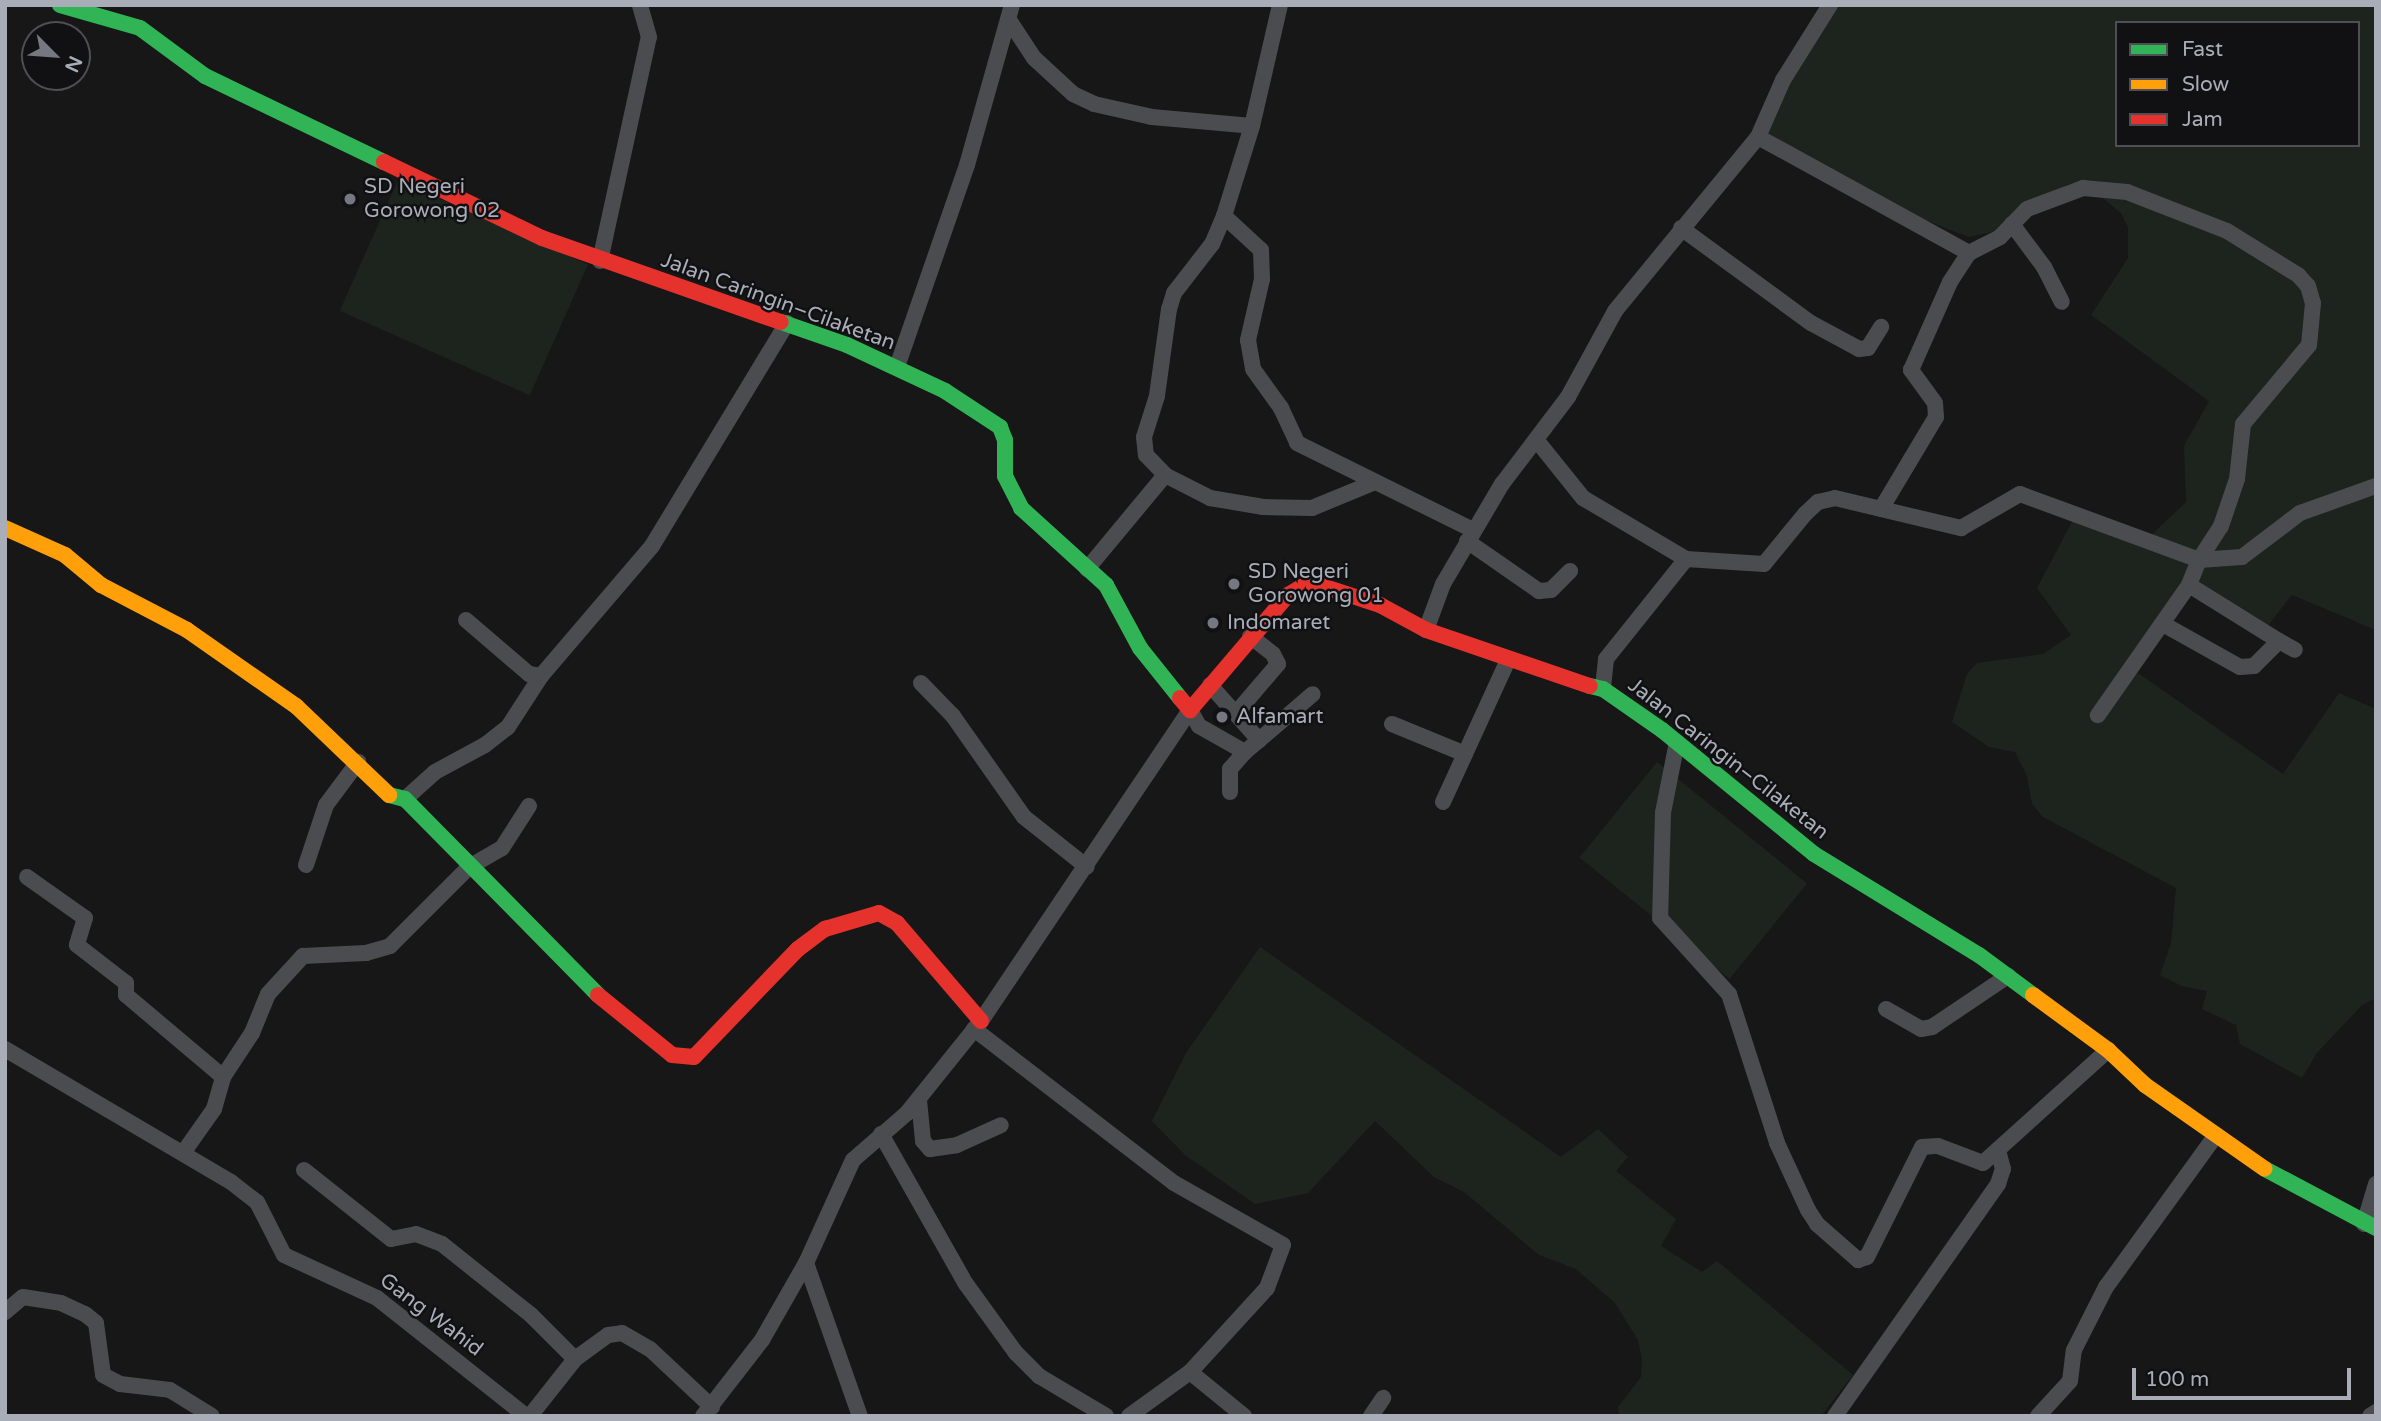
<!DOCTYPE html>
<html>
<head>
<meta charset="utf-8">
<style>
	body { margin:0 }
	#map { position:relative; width:2381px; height:1421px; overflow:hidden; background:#171717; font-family:"Varela Round",sans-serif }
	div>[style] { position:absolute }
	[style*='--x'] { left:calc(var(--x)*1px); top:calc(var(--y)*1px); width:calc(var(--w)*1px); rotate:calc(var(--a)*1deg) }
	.green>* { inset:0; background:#1d241e; transform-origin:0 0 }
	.street>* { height:16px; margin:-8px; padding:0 8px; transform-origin:8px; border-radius:8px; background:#4b4c50 }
	.fast>* { height:16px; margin:-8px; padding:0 8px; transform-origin:8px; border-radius:8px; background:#30b455 }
	.slow>* { height:16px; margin:-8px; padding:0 8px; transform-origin:8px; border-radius:8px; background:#ff9f0a }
	.jam>* { height:16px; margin:-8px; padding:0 8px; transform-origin:8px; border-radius:8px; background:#e5322d }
	.dots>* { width:19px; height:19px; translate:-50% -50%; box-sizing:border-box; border:4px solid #111113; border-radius:50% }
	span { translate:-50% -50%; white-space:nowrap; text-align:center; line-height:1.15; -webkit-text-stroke:5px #111113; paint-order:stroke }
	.poi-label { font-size:21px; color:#a8adb8 }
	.left { translate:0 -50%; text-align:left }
	.street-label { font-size:21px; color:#a8adb8 }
	.frame { position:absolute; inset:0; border:7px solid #a8adb8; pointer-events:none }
	.legend { position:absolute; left:2115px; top:21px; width:245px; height:126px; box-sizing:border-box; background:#111113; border:2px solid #4d4f55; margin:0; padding:9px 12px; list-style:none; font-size:21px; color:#a8adb8 }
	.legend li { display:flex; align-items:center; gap:14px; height:35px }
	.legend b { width:35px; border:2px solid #4d4f55 }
	.north { position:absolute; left:21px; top:21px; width:70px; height:70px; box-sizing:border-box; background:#111113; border:2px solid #4d4f55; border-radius:50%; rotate:115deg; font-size:19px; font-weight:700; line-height:28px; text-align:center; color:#a8adb8 }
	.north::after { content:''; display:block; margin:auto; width:24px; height:32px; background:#757880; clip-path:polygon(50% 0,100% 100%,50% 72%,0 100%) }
	.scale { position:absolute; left:2132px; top:1368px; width:219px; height:32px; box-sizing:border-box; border:4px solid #a8adb8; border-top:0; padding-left:9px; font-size:21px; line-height:24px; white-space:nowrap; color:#a8adb8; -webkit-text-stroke:5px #111113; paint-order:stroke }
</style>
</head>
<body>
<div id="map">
	<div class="green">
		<div style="clip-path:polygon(evenodd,1829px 5px,2376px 5px,2376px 630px,2292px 595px,2263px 632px,2194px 584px,2124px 683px,2138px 673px,2283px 774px,2339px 693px,2376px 709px,2376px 998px,2362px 1005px,2316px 1054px,2302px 1078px,2240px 1044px,2236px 1025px,2202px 1009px,2207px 991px,2182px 986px,2160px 975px,2171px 943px,2176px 888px,2043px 817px,2032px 804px,2027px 776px,2015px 752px,1989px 747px,1952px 722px,1967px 674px,1977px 663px,2043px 654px,2071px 635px,2037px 588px,2074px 518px,2146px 540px,2186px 502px,2184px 446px,2209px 401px,2091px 315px,2128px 258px,2128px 227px,2121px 213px,2094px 191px,2070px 183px,2001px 230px,1969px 237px,1912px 215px,1762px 131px,1829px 5px,2117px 23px,2358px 23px,2358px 145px,2117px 145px,2117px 23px)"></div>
		<div style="left:398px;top:180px;width:208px;height:143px;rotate:24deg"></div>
		<div style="left:1657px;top:762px;width:193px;height:123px;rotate:39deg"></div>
		<div style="clip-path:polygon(1260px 947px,1561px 1157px,1598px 1129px,1628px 1157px,1616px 1171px,1676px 1219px,1661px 1246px,1702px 1272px,1717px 1261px,1853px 1375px,1821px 1416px,1619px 1416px,1618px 1407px,1641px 1377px,1642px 1359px,1638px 1340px,1615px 1303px,1576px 1269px,1539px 1255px,1464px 1192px,1434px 1177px,1375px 1121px,1308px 1193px,1255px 1204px,1185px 1155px,1152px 1121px,1186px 1053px)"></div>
	</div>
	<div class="street">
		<div style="--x:1280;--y:5;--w:124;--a:103"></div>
		<div style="--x:1252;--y:126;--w:94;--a:107.3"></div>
		<div style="--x:1224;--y:216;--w:30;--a:113"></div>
		<div style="--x:1212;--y:244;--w:62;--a:127.8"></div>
		<div style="--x:1174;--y:293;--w:17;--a:107"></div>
		<div style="--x:1169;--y:309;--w:88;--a:97.9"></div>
		<div style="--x:1157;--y:396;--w:43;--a:107.6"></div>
		<div style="--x:1144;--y:437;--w:18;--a:84"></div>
		<div style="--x:1146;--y:455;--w:28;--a:46"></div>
		<div style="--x:1165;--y:475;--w:51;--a:27.1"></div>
		<div style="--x:1210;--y:498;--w:54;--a:9.6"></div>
		<div style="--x:1263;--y:507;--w:49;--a:1.2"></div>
		<div style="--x:1312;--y:508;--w:66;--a:-22.3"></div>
		<div style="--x:1009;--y:20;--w:45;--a:56.7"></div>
		<div style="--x:1034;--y:58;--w:53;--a:42.7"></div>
		<div style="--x:1073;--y:94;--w:23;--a:25"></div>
		<div style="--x:1094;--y:104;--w:59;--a:12.6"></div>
		<div style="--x:1152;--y:117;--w:100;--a:5.1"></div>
		<div style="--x:1758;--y:137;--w:241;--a:28.8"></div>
		<div style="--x:1224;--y:216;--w:50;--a:42.6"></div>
		<div style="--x:1261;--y:250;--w:29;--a:88"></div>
		<div style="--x:1262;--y:279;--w:63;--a:102.9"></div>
		<div style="--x:1248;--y:340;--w:29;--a:80"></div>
		<div style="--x:1253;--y:369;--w:48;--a:54.3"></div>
		<div style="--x:1281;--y:408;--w:38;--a:65"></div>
		<div style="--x:1297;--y:443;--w:196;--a:26.3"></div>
		<div style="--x:2012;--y:224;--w:54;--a:53.3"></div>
		<div style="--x:2044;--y:267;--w:39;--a:63"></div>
		<div style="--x:1681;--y:228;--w:161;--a:36.2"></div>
		<div style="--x:1811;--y:323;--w:55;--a:28.4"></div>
		<div style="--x:1859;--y:349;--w:9;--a:-6"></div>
		<div style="--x:1868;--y:348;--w:25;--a:-58"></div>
		<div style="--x:600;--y:261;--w:229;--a:-77.7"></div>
		<div style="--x:649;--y:37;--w:33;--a:-106"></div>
		<div style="--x:897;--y:367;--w:214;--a:-70.9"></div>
		<div style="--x:967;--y:165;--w:166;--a:-74.3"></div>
		<div style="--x:1538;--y:442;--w:72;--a:51.2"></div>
		<div style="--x:1583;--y:498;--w:120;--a:30.6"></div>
		<div style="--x:1686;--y:559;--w:128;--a:128.7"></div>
		<div style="--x:1606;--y:659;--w:30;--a:96"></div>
		<div style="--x:1881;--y:509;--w:107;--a:-59.1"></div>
		<div style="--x:1936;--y:417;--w:14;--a:-94"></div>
		<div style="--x:1935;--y:403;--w:41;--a:-126"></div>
		<div style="--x:1911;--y:370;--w:96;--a:-66.1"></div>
		<div style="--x:1950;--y:282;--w:35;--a:-57"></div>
		<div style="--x:1969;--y:253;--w:35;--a:-27"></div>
		<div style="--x:2000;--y:237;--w:39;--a:-46"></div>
		<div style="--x:2027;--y:209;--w:60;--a:-20.6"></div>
		<div style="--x:2083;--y:188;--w:44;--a:5.2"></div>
		<div style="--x:2127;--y:192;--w:107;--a:21.3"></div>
		<div style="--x:2227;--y:231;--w:84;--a:31.8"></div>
		<div style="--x:2298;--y:275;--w:15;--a:48"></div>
		<div style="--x:2308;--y:286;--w:18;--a:74"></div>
		<div style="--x:2313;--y:303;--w:42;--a:95.4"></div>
		<div style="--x:2309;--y:345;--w:103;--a:129.9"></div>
		<div style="--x:2243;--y:424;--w:55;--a:96.2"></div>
		<div style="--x:2237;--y:479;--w:50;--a:108.8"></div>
		<div style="--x:2221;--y:526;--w:40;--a:122.9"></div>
		<div style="--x:2199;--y:560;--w:27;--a:112"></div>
		<div style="--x:2189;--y:585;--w:159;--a:125"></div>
		<div style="--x:1467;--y:541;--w:88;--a:34.8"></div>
		<div style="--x:1539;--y:591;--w:12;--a:-5"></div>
		<div style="--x:1551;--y:590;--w:27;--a:-45"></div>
		<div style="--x:1686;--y:559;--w:78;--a:3.7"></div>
		<div style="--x:1764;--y:564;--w:65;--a:-50.6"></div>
		<div style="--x:1805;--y:514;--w:18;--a:-43"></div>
		<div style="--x:1818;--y:502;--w:17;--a:-13"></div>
		<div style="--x:1835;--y:498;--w:130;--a:13.4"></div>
		<div style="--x:1961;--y:528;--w:68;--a:-30"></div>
		<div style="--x:2020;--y:494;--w:191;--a:20.2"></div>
		<div style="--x:2199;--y:560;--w:43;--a:-4"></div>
		<div style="--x:2242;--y:557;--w:73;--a:-37.2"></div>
		<div style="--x:2300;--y:513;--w:81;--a:-19.6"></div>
		<div style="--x:1087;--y:569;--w:122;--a:-50.3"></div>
		<div style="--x:2189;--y:585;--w:106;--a:31.9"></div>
		<div style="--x:466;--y:620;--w:83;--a:40.6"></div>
		<div style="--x:529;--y:674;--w:12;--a:9"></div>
		<div style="--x:2163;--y:624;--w:88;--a:29.2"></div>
		<div style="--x:2240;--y:667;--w:14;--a:-4"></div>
		<div style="--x:2254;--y:666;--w:35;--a:-45"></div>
		<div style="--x:2279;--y:641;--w:18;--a:29"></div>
		<div style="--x:1426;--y:630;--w:49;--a:-69.7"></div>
		<div style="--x:1443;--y:584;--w:116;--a:-59.5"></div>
		<div style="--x:1502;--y:484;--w:109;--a:-52.8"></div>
		<div style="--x:1568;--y:397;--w:98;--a:-61.3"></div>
		<div style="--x:1615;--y:311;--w:225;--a:-50.6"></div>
		<div style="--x:1758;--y:137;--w:62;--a:-66.3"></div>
		<div style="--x:1783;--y:80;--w:89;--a:-57.9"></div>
		<div style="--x:921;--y:683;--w:46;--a:45.9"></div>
		<div style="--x:953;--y:716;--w:123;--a:54.9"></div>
		<div style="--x:1024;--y:817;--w:80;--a:38.4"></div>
		<div style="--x:1210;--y:685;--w:74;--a:48.3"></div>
		<div style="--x:1237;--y:712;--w:63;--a:-49.5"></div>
		<div style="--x:1278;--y:664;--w:11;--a:-117"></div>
		<div style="--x:1273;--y:654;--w:29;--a:-142"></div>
		<div style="--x:1392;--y:724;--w:79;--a:22.3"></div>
		<div style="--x:1677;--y:742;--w:72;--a:101.2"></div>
		<div style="--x:1663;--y:813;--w:105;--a:91.6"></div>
		<div style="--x:1660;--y:918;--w:103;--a:47.8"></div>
		<div style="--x:1729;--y:994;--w:157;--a:72.1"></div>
		<div style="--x:1777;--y:1143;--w:74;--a:65.2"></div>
		<div style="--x:1808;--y:1210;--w:17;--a:57"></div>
		<div style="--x:1817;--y:1224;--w:55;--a:41.3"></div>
		<div style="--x:1858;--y:1260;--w:9;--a:-18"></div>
		<div style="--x:1867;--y:1257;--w:123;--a:-63.4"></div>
		<div style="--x:1922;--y:1147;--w:16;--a:-4"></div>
		<div style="--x:1938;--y:1146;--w:48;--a:20.7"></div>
		<div style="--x:1983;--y:1163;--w:169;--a:-42.1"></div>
		<div style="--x:1230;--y:792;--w:23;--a:-90"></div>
		<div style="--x:1230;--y:769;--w:23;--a:-49"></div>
		<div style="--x:405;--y:799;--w:40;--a:-42"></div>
		<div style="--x:435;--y:772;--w:57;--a:-28.4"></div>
		<div style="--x:485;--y:745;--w:29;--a:-38"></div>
		<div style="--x:508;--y:727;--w:61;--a:-57.1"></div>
		<div style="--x:541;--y:676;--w:171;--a:-49.5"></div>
		<div style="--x:652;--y:546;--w:261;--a:-58.8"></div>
		<div style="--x:1443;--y:802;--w:156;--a:-65.4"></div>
		<div style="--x:306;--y:865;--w:63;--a:-71.6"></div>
		<div style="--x:326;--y:805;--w:54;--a:-53.3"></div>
		<div style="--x:27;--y:877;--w:71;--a:35.3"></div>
		<div style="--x:85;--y:918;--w:28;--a:107"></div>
		<div style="--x:77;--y:945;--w:62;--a:37.8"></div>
		<div style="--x:126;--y:983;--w:12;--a:90"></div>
		<div style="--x:126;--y:995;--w:127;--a:40.2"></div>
		<div style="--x:1886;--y:1009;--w:40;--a:29.7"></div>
		<div style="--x:1921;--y:1029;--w:11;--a:-10"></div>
		<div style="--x:1932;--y:1027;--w:92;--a:-33.9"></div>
		<div style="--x:974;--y:1029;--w:252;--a:37.6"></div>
		<div style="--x:1174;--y:1183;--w:125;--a:29.6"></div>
		<div style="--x:1283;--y:1245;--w:46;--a:110.4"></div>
		<div style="--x:1267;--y:1288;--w:114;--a:132.5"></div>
		<div style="--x:1190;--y:1372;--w:75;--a:144.2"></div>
		<div style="--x:5;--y:1049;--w:262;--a:30.5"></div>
		<div style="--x:231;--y:1182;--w:33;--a:38"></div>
		<div style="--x:257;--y:1202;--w:59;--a:63"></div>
		<div style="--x:284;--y:1255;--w:102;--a:24.8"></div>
		<div style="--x:377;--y:1298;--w:190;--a:38.4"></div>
		<div style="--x:919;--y:1100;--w:41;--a:84.4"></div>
		<div style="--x:923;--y:1141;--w:11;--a:49"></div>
		<div style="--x:930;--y:1149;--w:27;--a:-8"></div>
		<div style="--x:957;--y:1145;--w:48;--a:-24.4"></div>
		<div style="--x:881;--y:1134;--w:172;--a:60.5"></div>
		<div style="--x:966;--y:1284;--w:85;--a:54.1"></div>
		<div style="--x:1016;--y:1353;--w:33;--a:45"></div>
		<div style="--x:1039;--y:1376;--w:78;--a:30.8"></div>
		<div style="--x:183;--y:1153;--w:54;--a:-54.8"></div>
		<div style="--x:214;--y:1109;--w:33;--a:-74"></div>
		<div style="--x:223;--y:1077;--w:53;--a:-56.6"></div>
		<div style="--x:252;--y:1033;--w:42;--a:-67.7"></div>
		<div style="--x:268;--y:994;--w:52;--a:-47.4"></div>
		<div style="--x:303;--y:956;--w:63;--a:-2.7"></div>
		<div style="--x:366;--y:953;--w:25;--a:-16"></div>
		<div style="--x:390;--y:946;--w:112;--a:-45"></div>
		<div style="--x:469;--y:867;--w:38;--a:-30"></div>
		<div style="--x:502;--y:848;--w:50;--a:-57.3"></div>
		<div style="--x:304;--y:1170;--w:111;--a:38.4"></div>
		<div style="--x:391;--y:1239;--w:25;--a:-11"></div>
		<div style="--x:416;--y:1234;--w:28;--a:21"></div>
		<div style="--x:442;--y:1244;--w:114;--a:38.6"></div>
		<div style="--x:531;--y:1315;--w:62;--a:45"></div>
		<div style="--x:2364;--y:1224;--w:42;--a:-73.3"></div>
		<div style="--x:806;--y:1263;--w:162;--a:70.6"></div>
		<div style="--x:5;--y:1312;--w:23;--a:-40"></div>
		<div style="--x:23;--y:1297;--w:38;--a:9"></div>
		<div style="--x:61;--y:1303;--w:26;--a:25"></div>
		<div style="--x:85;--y:1314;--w:14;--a:39"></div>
		<div style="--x:96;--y:1323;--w:52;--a:82.3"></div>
		<div style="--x:103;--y:1375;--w:19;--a:28"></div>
		<div style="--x:120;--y:1384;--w:50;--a:6.8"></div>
		<div style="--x:170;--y:1390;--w:49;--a:31.8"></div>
		<div style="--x:1190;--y:1372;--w:70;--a:39.2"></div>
		<div style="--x:530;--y:1416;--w:73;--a:-51.7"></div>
		<div style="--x:575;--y:1359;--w:41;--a:-36"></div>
		<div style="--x:608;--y:1335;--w:14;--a:-8"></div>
		<div style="--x:622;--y:1333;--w:32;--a:30"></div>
		<div style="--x:650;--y:1349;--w:85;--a:43.1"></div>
		<div style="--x:703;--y:1416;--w:96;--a:-52.2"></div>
		<div style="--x:762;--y:1340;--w:89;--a:-60.3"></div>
		<div style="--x:806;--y:1263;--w:113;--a:-65.5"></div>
		<div style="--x:853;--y:1160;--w:72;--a:-41"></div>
		<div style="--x:907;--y:1113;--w:118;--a:-51.2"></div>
		<div style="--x:981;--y:1021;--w:375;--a:-56.1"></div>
		<div style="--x:1190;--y:710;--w:18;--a:61"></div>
		<div style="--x:1199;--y:726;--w:53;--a:29.5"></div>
		<div style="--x:1245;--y:752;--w:89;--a:-40.5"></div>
		<div style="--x:1371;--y:1416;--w:22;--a:-56"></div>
		<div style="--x:1835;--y:1416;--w:284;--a:-54.9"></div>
		<div style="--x:1998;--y:1184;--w:16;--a:-72"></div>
		<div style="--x:2003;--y:1169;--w:20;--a:-105"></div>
		<div style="--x:2038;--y:1416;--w:47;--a:-47.6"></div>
		<div style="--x:2070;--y:1381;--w:31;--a:-83"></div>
		<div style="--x:2074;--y:1350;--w:71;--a:-63.1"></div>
		<div style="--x:2106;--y:1287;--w:188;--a:-54.1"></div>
		<div style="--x:2370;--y:1416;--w:7;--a:-34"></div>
	</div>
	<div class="fast">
		<div style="--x:60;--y:5;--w:83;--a:16"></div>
		<div style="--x:140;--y:28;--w:81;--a:36.4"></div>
		<div style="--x:205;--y:76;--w:199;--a:25.7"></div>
		<div style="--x:781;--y:322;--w:70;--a:19.2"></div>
		<div style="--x:847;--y:345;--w:108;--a:25.1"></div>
		<div style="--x:945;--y:391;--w:66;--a:33.2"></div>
		<div style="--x:1000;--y:427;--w:14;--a:69"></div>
		<div style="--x:1005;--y:440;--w:36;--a:90"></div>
		<div style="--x:1005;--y:476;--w:36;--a:63"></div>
		<div style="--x:1021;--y:508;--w:115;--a:42.2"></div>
		<div style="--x:1106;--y:585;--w:72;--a:61.6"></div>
		<div style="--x:1140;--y:648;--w:64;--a:51.3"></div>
		<div style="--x:1590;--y:686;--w:13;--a:13"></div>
		<div style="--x:1603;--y:689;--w:72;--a:34.8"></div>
		<div style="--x:1662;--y:730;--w:196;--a:39.2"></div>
		<div style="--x:1814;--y:854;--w:193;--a:31.5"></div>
		<div style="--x:1979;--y:955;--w:67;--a:36.5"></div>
		<div style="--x:389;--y:795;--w:16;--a:14"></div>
		<div style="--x:405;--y:799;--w:275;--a:45.4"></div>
		<div style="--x:2265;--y:1169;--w:126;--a:28"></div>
	</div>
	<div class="slow">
		<div style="--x:5;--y:528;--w:66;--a:24.2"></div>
		<div style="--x:65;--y:555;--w:47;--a:39.8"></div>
		<div style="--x:101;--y:585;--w:97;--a:27.6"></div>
		<div style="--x:187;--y:630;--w:133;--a:34.9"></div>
		<div style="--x:296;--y:706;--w:129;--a:43.7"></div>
		<div style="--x:2033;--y:995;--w:93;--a:36.3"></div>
		<div style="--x:2108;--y:1050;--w:51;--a:43.4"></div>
		<div style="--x:2145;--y:1085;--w:146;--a:35"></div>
	</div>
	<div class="jam">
		<div style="--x:384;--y:162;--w:175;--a:25.7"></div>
		<div style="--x:542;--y:238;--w:253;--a:19.4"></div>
		<div style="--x:1180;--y:698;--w:16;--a:50"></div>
		<div style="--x:1190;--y:710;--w:151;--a:-49.6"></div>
		<div style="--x:1288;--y:595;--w:26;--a:-31"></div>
		<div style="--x:1310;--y:582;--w:74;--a:18.2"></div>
		<div style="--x:1380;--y:605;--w:52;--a:28.5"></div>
		<div style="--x:1426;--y:630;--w:173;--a:18.9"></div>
		<div style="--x:598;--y:995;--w:95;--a:39"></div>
		<div style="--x:672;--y:1055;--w:22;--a:5"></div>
		<div style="--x:694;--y:1057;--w:150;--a:-46.1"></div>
		<div style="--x:798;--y:949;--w:34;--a:-37"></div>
		<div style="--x:825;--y:929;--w:56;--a:-16.5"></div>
		<div style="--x:879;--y:913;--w:21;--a:29"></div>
		<div style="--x:897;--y:923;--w:129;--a:49.4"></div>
	</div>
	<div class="dots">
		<div style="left:350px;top:199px;background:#757880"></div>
		<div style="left:1234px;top:584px;background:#757880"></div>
		<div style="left:1213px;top:623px;background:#757880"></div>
		<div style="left:1222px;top:717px;background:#757880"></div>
	</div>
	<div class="poi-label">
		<span class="left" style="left:364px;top:199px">SD Negeri<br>Gorowong 02</span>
		<span class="left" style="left:1248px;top:584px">SD Negeri<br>Gorowong 01</span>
		<span class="left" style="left:1227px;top:623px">Indomaret</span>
		<span class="left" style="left:1236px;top:717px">Alfamart</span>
	</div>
	<div class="street-label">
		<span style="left:778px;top:302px;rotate:20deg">Jalan Caringin–Cilaketan</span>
		<span style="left:1728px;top:759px;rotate:38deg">Jalan Caringin–Cilaketan</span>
		<span style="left:431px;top:1315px;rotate:37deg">Gang Wahid</span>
	</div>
	<div class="frame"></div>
	<ul class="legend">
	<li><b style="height:9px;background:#30b455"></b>Fast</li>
	<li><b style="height:9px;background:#ff9f0a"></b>Slow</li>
	<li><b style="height:9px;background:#e5322d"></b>Jam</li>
	</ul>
	<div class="north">N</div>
	<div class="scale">100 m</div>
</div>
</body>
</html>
